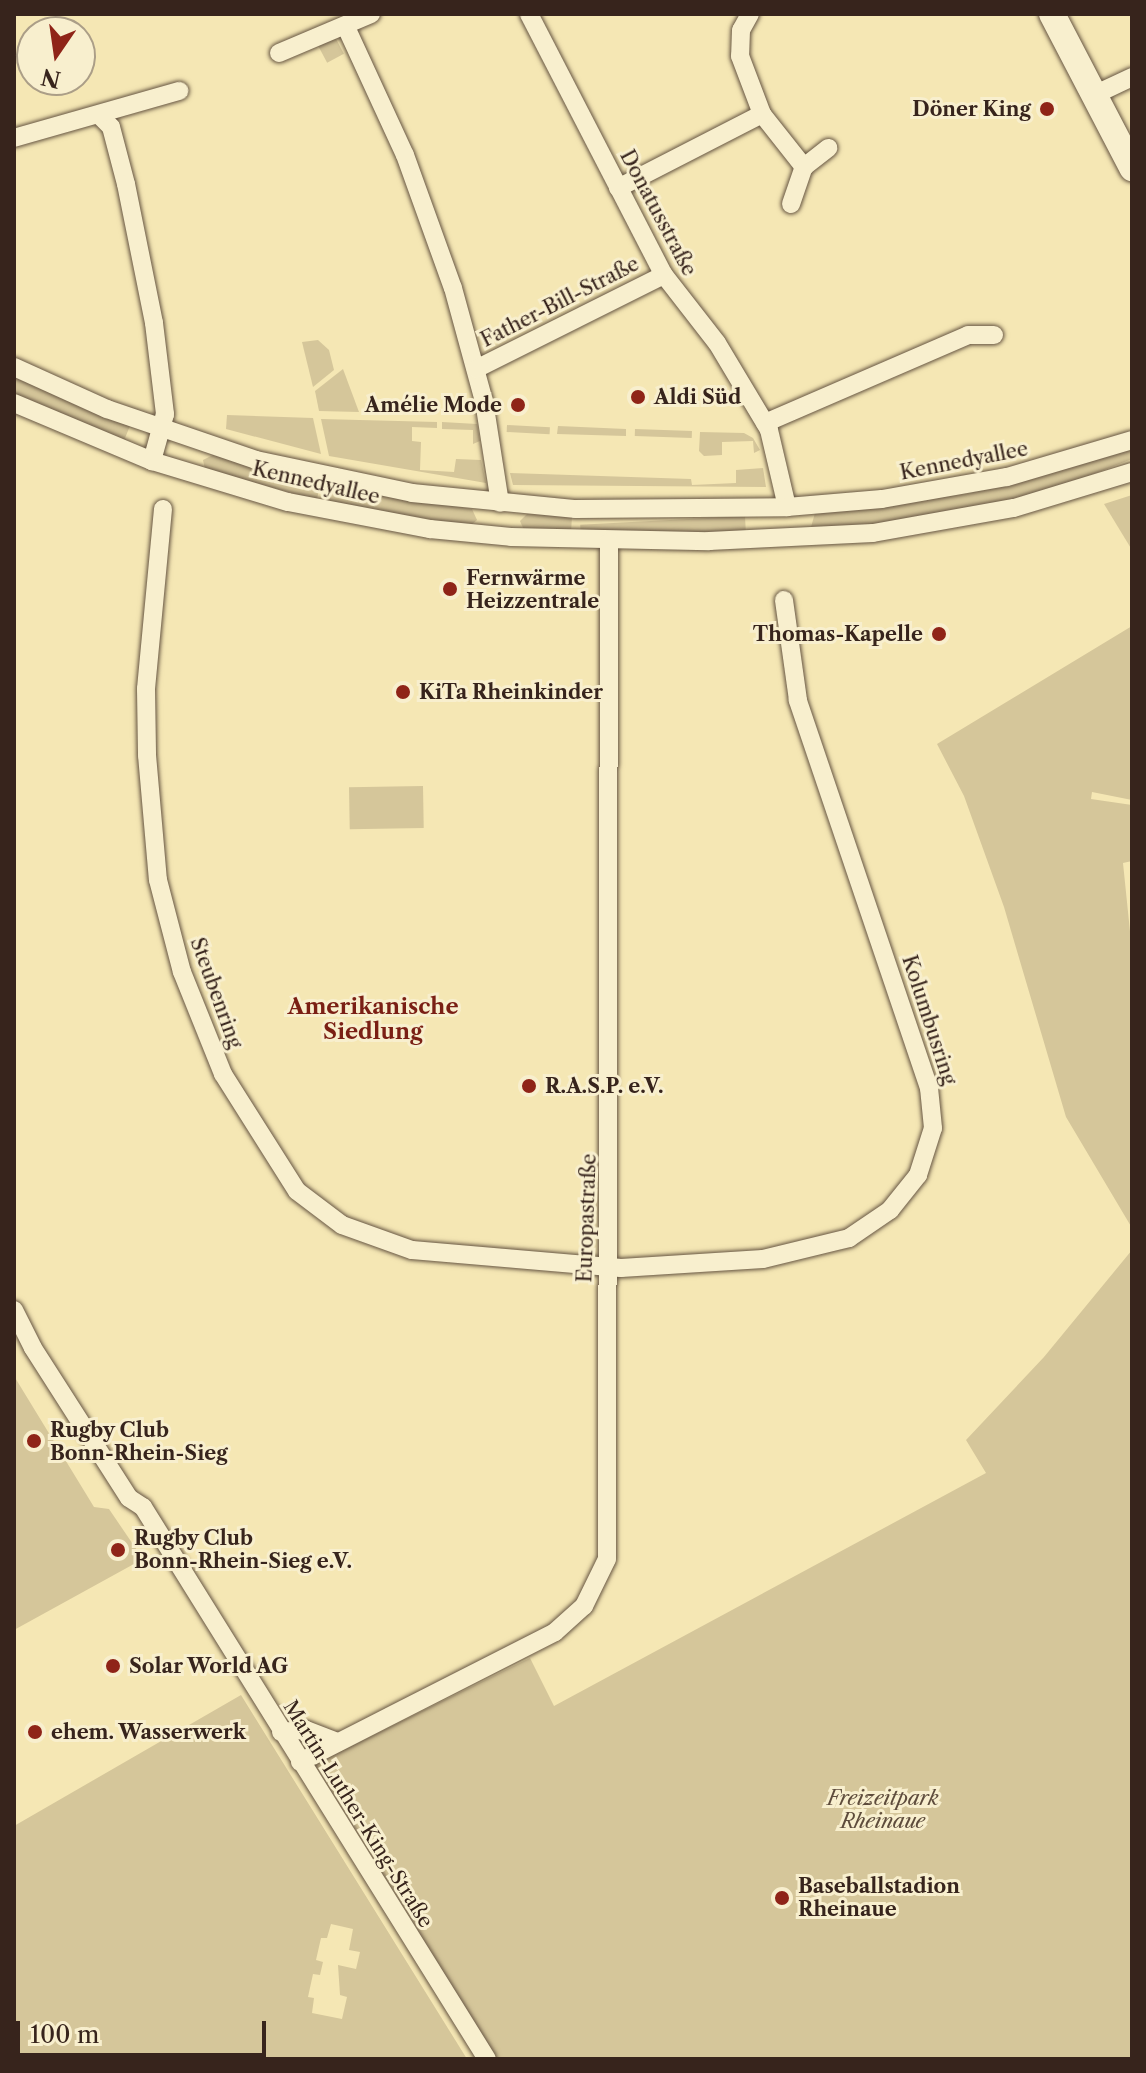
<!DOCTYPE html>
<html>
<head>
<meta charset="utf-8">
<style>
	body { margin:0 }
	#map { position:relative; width:1146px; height:2073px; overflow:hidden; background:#f5e7b4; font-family:"Libre Caslon Text",serif }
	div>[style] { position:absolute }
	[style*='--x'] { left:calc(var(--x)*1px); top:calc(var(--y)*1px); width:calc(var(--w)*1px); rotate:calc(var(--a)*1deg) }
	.green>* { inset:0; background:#d5c69a; transform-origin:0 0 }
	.roads { filter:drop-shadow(0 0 2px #665542) drop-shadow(0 0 2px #665542) }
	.minor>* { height:18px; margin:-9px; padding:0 9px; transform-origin:9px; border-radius:9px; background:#f8efce }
	.secondary>* { height:26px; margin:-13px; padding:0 13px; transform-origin:13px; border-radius:13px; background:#f8efce }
	.dots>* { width:22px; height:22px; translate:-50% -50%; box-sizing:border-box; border:4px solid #f8efce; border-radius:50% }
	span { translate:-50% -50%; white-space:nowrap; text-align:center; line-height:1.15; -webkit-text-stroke:6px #f8efce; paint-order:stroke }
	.poi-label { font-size:20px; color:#37241c; font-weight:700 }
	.right { translate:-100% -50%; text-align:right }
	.left { translate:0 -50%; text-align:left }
	.street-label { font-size:20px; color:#37241c }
	.park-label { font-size:20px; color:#5e4c3c; font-style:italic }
	.neighbourhood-label { font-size:22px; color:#7a1f14; font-weight:700 }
	.frame { position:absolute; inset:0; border:16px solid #37241c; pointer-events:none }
	.north { position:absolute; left:16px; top:16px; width:80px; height:80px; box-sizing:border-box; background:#f8efce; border:2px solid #ab9e87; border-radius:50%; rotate:193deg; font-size:22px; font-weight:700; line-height:32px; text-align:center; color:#37241c }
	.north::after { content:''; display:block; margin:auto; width:28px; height:36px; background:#8f2418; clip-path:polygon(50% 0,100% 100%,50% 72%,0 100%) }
	.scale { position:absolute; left:16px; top:2021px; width:250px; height:36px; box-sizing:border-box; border:4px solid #37241c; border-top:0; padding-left:10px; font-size:24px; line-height:28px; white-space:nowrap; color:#37241c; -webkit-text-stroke:6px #f8efce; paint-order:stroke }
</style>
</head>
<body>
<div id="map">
	<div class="green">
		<div style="left:335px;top:37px;width:19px;height:19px;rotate:62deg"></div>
		<div style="clip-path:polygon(318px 340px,329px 350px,334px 370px,313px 387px,302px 342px)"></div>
		<div style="clip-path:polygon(343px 369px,359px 412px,319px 411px,315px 391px)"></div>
		<div style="clip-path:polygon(14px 376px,130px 426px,125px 438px,129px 444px,14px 395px)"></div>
		<div style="clip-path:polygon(227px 415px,313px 418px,321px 454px,226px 429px)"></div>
		<div style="clip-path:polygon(321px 419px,437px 422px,437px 428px,412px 427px,412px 441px,421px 442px,420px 470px,454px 472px,456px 459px,481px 460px,486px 483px,329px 456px)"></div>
		<div style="clip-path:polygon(442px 422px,477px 424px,480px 441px,473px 444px,473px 430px,442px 429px)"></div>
		<div style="left:507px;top:425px;width:43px;height:7px;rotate:3deg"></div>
		<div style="clip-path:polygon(558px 426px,626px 429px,626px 436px,557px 434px)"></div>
		<div style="left:635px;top:429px;width:57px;height:7px;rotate:2deg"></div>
		<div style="clip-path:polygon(700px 432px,744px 433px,753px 438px,760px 450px,754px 453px,753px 441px,722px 442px,722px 455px,704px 456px,699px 451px)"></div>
		<div style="clip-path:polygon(1132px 448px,1132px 459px,1042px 494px,887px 524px,811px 527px,815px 513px,967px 494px)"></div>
		<div style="clip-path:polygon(213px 455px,320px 483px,317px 500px,205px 469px,203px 460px)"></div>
		<div style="clip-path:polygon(763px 468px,766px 487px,513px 485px,510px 473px,691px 479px,692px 485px,736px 483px,736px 470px)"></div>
		<div style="clip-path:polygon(330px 485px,472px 509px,477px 520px,470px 526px,327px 502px)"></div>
		<div style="clip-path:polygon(1132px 495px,1132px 550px,1104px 504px)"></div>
		<div style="clip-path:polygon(527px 514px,572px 516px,571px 533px,524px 530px,520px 521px)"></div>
		<div style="left:745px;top:516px;width:17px;height:165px;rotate:87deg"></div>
		<div style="clip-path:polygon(1132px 626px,1132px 800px,1092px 792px,1091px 799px,1132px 805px,1132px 861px,1123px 863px,1132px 951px,1132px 1228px,1066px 1117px,1004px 907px,964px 796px,937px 744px)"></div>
		<div style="left:423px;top:786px;width:42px;height:74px;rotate:89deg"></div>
		<div style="clip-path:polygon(1132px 1250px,1132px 2059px,492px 2059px,311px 1766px,530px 1658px,554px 1706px,986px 1473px,966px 1440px,1044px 1357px)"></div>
		<div style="clip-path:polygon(14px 1376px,94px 1507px,109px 1509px,143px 1559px,14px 1630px)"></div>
		<div style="clip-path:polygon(evenodd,241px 1695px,467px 2059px,14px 2059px,14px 1826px,241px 1695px,331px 1924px,353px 1929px,349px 1950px,360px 1952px,356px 1969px,338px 1965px,340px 1995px,347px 1997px,342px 2019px,312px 2013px,314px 1998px,308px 1997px,313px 1974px,320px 1975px,323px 1962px,316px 1960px,321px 1938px,327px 1938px,331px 1924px)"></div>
	</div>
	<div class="roads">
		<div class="minor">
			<div style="--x:529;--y:14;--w:294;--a:62.7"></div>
			<div style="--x:664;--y:275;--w:86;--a:52.1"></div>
			<div style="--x:717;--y:343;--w:101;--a:59.1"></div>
			<div style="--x:769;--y:430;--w:79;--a:76.8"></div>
			<div style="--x:750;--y:14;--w:18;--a:119"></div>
			<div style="--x:741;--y:30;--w:26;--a:92"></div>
			<div style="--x:740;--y:56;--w:62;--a:69.2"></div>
			<div style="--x:762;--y:114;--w:68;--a:51.6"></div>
			<div style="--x:804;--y:167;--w:31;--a:-38"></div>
			<div style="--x:346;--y:27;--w:141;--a:65.3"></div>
			<div style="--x:405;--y:155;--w:141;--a:70.2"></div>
			<div style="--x:453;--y:288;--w:117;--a:74.7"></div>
			<div style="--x:484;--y:401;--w:103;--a:81.1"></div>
			<div style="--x:279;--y:53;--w:100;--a:-23"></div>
			<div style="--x:1094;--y:95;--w:42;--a:-25.3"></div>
			<div style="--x:101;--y:117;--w:14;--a:45"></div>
			<div style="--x:111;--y:127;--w:59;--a:75.3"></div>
			<div style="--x:126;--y:184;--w:142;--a:78.6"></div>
			<div style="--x:154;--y:323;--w:92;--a:83.1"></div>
			<div style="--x:165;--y:414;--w:49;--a:105.5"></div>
			<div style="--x:14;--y:138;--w:172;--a:-15.9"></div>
			<div style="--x:618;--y:188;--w:162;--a:-27.2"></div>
			<div style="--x:791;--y:204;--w:39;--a:-71"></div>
			<div style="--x:14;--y:367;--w:102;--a:24.3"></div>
			<div style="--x:107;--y:409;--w:157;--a:18.9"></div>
			<div style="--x:256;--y:460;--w:159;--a:11.9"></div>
			<div style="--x:412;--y:493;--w:165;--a:5.6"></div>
			<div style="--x:576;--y:509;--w:211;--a:-0.5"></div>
			<div style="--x:787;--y:507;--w:95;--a:-4.8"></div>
			<div style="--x:882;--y:499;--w:127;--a:-10"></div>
			<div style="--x:1007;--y:477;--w:130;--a:-16.5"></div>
			<div style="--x:476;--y:369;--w:210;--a:-26.6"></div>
			<div style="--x:14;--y:403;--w:150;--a:22.8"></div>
			<div style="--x:152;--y:461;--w:142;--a:16.8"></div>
			<div style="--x:288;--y:502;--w:145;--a:10.8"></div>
			<div style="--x:430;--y:529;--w:81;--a:5.6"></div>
			<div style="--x:511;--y:537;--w:198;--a:1.2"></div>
			<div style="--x:709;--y:541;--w:164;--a:-2.8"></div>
			<div style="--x:873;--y:533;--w:143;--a:-10.1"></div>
			<div style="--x:1014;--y:508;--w:123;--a:-17"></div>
			<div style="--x:765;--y:423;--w:221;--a:-23.4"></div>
			<div style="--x:968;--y:335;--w:26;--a:0"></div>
			<div style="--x:163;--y:509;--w:181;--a:95.4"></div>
			<div style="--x:146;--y:689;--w:66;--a:89.1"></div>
			<div style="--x:147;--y:755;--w:125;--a:85"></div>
			<div style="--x:158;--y:880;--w:95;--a:75.4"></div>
			<div style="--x:182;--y:972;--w:110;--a:68.1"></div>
			<div style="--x:223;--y:1074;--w:138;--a:57.7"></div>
			<div style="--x:297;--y:1191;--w:56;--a:37.1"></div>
			<div style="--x:342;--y:1225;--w:74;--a:19.7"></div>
			<div style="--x:412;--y:1250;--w:210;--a:4.9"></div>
			<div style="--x:621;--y:1268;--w:142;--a:-3.6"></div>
			<div style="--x:763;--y:1259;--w:89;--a:-13.7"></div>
			<div style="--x:849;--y:1238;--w:50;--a:-34.3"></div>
			<div style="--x:890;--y:1210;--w:45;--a:-51.3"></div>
			<div style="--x:918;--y:1175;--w:49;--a:-72.3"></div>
			<div style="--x:933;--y:1128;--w:40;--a:-95.7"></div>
			<div style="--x:929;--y:1088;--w:410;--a:-108.7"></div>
			<div style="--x:798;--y:700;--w:101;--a:-98"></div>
			<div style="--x:14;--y:1310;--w:42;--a:63.4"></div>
			<div style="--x:33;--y:1348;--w:178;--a:57.4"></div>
			<div style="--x:129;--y:1498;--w:17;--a:33"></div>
			<div style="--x:143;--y:1507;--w:650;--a:58.07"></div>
			<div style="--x:281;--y:1732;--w:25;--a:-5"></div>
			<div style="--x:306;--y:1730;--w:34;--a:21"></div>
			<div style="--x:300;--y:1762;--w:286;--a:-27"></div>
			<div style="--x:555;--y:1632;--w:39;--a:-42"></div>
			<div style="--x:584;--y:1606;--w:52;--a:-63.9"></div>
			<div style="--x:607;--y:1559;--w:1017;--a:-89.89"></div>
		</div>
		<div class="secondary">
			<div style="--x:1052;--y:14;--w:174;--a:62.5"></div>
		</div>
	</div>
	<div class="dots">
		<div style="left:1047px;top:109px;background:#8f2418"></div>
		<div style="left:638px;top:397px;background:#8f2418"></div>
		<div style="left:518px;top:405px;background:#8f2418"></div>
		<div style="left:450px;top:589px;background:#8f2418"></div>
		<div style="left:939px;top:634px;background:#8f2418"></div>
		<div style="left:403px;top:692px;background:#8f2418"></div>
		<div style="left:529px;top:1086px;background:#8f2418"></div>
		<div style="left:34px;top:1441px;background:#8f2418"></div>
		<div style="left:118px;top:1550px;background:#8f2418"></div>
		<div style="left:113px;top:1666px;background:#8f2418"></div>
		<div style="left:35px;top:1732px;background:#8f2418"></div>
		<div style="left:782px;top:1898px;background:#8f2418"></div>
	</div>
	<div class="poi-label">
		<span class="right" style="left:1031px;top:109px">Döner King</span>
		<span class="left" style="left:654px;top:397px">Aldi Süd</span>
		<span class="right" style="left:502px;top:405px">Amélie Mode</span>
		<span class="left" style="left:466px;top:590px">Fernwärme<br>Heizzentrale</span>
		<span class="right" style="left:923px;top:634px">Thomas-Kapelle</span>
		<span class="left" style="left:419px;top:692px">KiTa Rheinkinder</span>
		<span class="left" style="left:545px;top:1086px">R.A.S.P. e.V.</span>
		<span class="left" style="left:50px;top:1442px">Rugby Club<br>Bonn-Rhein-Sieg</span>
		<span class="left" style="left:134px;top:1550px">Rugby Club<br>Bonn-Rhein-Sieg e.V.</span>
		<span class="left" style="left:129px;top:1666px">Solar World AG</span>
		<span class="left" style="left:51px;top:1732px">ehem. Wasserwerk</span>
		<span class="left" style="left:798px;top:1898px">Baseballstadion<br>Rheinaue</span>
	</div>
	<div class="street-label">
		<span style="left:658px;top:213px;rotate:62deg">Donatusstraße</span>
		<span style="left:560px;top:302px;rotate:-27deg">Father-Bill-Straße</span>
		<span style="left:964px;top:461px;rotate:-11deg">Kennedyallee</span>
		<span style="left:316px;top:483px;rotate:13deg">Kennedyallee</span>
		<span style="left:216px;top:993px;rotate:70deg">Steubenring</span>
		<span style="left:929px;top:1020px;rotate:72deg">Kolumbusring</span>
		<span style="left:587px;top:1218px;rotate:-88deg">Europastraße</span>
		<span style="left:358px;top:1814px;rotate:58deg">Martin-Luther-King-Straße</span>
	</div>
	<div class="park-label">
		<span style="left:883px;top:1810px">Freizeitpark<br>Rheinaue</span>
	</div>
	<div class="neighbourhood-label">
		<span style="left:373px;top:1019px">Amerikanische<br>Siedlung</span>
	</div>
	<div class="frame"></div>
	<div class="north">N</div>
	<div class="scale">100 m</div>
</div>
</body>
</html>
